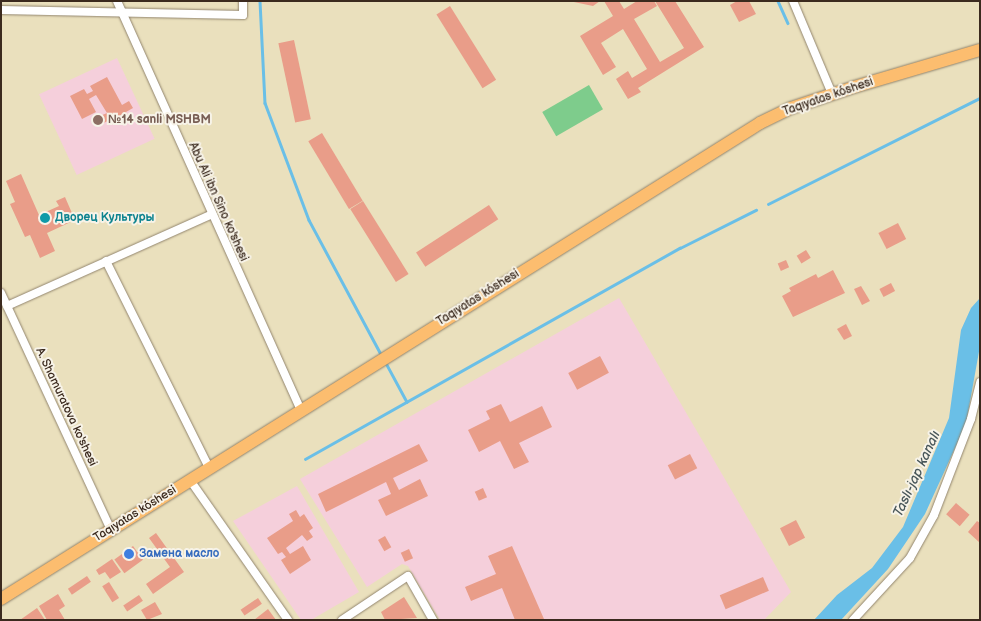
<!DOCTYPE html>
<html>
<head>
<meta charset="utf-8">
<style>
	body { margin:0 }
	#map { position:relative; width:981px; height:621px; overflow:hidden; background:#eae0bd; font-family:"Balsamiq Sans",sans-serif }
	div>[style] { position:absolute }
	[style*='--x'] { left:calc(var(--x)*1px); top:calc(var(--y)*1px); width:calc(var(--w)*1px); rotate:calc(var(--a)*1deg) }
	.built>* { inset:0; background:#f5cfdb; transform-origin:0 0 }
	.green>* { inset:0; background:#7ecc8c; transform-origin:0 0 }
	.water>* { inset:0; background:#6abfe7 }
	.stream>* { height:2.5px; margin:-1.25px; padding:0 1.25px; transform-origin:1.25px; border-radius:1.25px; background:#6abfe7 }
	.building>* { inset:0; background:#e99d89; transform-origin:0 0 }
	.roads { filter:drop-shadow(0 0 1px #92856e) drop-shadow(0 0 1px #92856e) }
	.minor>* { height:8px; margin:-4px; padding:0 4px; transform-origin:4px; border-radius:4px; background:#fff }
	.primary>* { height:12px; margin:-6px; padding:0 6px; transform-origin:6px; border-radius:6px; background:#fcbd6f }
	.dots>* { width:14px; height:14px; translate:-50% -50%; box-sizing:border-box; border:2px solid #f7f3e8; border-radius:50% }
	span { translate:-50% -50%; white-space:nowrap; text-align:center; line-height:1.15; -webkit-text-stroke:4px #f7f3e8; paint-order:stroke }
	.street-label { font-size:12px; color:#3b2a1e }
	.education-label { font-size:12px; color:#785e54; font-weight:700 }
	.left { translate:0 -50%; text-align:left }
	.culture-label { font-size:12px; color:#0d838f; font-weight:700 }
	.shop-label { font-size:12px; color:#366cbe; font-weight:700 }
	.water-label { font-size:14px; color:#49575a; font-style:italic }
	.frame { position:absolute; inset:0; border:2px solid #3b2a1e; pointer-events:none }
</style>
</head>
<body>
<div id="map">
	<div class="built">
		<div style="left:117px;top:58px;width:89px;height:86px;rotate:65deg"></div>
		<div style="clip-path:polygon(619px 298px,791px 592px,764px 620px,440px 620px,408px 566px,402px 564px,367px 587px,300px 479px)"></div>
		<div style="clip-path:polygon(297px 486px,359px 592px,311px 620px,301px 620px,233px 521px)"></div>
	</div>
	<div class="green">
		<div style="left:589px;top:85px;width:28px;height:54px;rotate:60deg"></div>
	</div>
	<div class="water">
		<div style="clip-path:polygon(980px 298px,980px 346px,966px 424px,925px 514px,888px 569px,841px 620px,814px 620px,837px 595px,872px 568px,903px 527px,949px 418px,961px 330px,971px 308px)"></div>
	</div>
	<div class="stream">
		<div style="--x:260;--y:1;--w:102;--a:87.2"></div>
		<div style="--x:265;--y:103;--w:125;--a:69.4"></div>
		<div style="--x:309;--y:220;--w:154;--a:61.8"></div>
		<div style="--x:778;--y:1;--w:24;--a:66"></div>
		<div style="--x:768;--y:204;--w:237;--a:-26.6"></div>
		<div style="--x:386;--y:363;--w:44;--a:61.7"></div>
		<div style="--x:305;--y:459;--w:430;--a:-29.4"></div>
		<div style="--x:680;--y:248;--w:85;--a:-26.6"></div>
	</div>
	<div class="building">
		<div style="clip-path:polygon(569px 1px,600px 1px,593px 6px)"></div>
		<div style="clip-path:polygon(604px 1px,619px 1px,624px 9px,637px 1px,654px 1px,657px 6px,634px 19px,660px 62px,684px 48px,655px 1px,675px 1px,704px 47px,638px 88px,641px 92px,628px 99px,616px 79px,628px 71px,632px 78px,647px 69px,623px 29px,601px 43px,616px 67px,603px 75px,580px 36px,613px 16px)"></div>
		<div style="clip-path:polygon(737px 1px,749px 1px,756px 14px,739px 22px,730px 5px)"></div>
		<div style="left:450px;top:6px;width:87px;height:16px;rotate:58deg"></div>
		<div style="left:294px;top:40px;width:81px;height:16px;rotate:78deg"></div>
		<div style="clip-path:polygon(107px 77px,122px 105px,129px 101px,133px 108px,126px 112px,128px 117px,113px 124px,111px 119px,104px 123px,100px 116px,107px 113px,96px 95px,89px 99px,96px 112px,82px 119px,70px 96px,84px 89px,87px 94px,93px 91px,90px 86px)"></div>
		<div style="left:322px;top:133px;width:79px;height:16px;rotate:59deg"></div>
		<div style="clip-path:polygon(21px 174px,39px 215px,59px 206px,56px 201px,65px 197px,75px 220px,47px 233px,55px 251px,40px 258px,30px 235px,25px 237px,10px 204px,15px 202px,6px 181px)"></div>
		<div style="left:363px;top:201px;width:86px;height:15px;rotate:58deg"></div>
		<div style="left:489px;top:205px;width:17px;height:87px;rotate:57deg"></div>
		<div style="left:898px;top:223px;width:18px;height:22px;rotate:63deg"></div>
		<div style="left:806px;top:250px;width:9px;height:11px;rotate:58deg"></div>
		<div style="left:786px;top:260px;width:8px;height:9px;rotate:67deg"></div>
		<div style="clip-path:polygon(833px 270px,845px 293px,793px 317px,782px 296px,791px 291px,789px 288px,816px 274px,818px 278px)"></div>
		<div style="left:891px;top:283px;width:9px;height:13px;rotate:63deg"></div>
		<div style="clip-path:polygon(861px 286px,870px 301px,862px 305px,854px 289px)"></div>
		<div style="clip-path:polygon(846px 324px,852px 336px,844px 340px,837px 329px)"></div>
		<div style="left:600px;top:356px;width:19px;height:36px;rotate:62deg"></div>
		<div style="clip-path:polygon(501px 404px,510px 422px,542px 406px,552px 427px,519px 443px,529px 462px,514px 469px,500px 441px,479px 452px,468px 430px,490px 419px,486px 411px)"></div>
		<div style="clip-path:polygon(419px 444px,428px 461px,393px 478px,399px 490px,420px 479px,428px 496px,386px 516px,378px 500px,391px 494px,386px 482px,326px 512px,318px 494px)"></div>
		<div style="left:690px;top:454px;width:16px;height:25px;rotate:63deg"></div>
		<div style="left:483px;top:488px;width:10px;height:9px;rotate:66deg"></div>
		<div style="left:956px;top:503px;width:18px;height:15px;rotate:41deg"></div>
		<div style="clip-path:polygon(296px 510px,300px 517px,304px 514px,313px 528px,309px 531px,313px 537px,307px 541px,302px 535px,286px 548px,290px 554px,303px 546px,311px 560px,290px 574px,281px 560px,286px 557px,282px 552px,278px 554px,267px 538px,293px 521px,289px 514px)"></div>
		<div style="left:796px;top:520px;width:20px;height:18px;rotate:63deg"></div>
		<div style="clip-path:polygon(977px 521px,980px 523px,980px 543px,968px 532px)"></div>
		<div style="clip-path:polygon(156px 533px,184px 572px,153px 594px,146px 584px,170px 567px,149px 538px)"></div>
		<div style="left:385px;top:536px;width:13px;height:8px;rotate:61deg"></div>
		<div style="left:133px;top:546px;width:17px;height:23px;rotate:54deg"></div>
		<div style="clip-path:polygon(512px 546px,544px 619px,542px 620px,515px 620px,502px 588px,471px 601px,465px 587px,496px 574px,488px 556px)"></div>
		<div style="left:409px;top:549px;width:10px;height:9px;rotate:66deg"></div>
		<div style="clip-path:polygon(112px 559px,121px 572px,110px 579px,105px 572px,99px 575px,96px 570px)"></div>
		<div style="left:87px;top:576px;width:7px;height:23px;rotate:56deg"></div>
		<div style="left:763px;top:577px;width:15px;height:47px;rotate:67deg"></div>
		<div style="left:109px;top:582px;width:19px;height:8px;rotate:58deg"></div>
		<div style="clip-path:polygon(58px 594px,65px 606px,59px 610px,65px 620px,47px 620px,39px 606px)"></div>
		<div style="left:139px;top:595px;width:7px;height:19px;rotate:56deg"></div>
		<div style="clip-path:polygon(404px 597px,417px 618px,385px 620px,381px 612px)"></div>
		<div style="left:258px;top:598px;width:7px;height:21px;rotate:56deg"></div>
		<div style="clip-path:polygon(155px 602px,162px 614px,147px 620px,141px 610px)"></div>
		<div style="clip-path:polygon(37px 608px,45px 620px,20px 620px)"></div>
		<div style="clip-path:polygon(268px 609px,276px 620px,254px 620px)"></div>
	</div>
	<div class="roads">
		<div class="minor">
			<div style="--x:117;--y:1;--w:448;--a:65.8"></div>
			<div style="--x:793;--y:1;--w:101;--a:67.2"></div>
			<div style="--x:1;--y:10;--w:242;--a:1.2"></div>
			<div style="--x:243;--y:15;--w:14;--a:-90"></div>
			<div style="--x:106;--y:261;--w:231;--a:63.5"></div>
			<div style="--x:1;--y:293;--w:261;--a:65.1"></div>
			<div style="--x:7;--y:306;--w:222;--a:-24.1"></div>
			<div style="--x:190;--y:480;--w:171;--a:55"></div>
			<div style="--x:342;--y:620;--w:79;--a:-33.7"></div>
			<div style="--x:408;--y:576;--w:51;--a:60.4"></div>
			<div style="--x:853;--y:620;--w:84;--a:-47.4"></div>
			<div style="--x:910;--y:558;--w:49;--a:-60.8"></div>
			<div style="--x:934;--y:515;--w:103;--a:-68.9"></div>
			<div style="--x:971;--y:419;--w:38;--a:-76"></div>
		</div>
		<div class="primary">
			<div style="--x:1;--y:599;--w:896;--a:-32.09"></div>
			<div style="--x:760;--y:123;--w:34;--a:-26"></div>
			<div style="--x:791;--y:108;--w:66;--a:-18.4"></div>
			<div style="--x:854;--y:87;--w:131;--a:-16.4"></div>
		</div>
	</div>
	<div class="dots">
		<div style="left:98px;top:120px;background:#8d6e63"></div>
		<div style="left:45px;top:218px;background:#0f9aa8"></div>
		<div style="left:129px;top:554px;background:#3f7fe0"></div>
	</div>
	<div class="street-label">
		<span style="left:828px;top:97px;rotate:-19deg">Taqıyatas kóshesi</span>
		<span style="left:218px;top:202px;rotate:66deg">Abu Ali ibn Sino ko'shesi</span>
		<span style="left:478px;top:298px;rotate:-32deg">Taqıyatas kóshesi</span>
		<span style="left:66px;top:407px;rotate:65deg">A. Shamuratova ko'shesi</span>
		<span style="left:135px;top:514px;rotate:-32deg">Taqıyatas kóshesi</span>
	</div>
	<div class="education-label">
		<span class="left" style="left:108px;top:120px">№14 sanli MSHBM</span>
	</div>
	<div class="culture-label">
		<span class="left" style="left:55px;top:218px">Дворец Культуры</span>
	</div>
	<div class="shop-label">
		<span class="left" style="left:139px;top:554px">Замена масло</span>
	</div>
	<div class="water-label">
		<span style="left:917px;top:474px;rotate:-65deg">Taslı-jap kanalı</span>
	</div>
	<div class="frame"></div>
</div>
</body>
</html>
